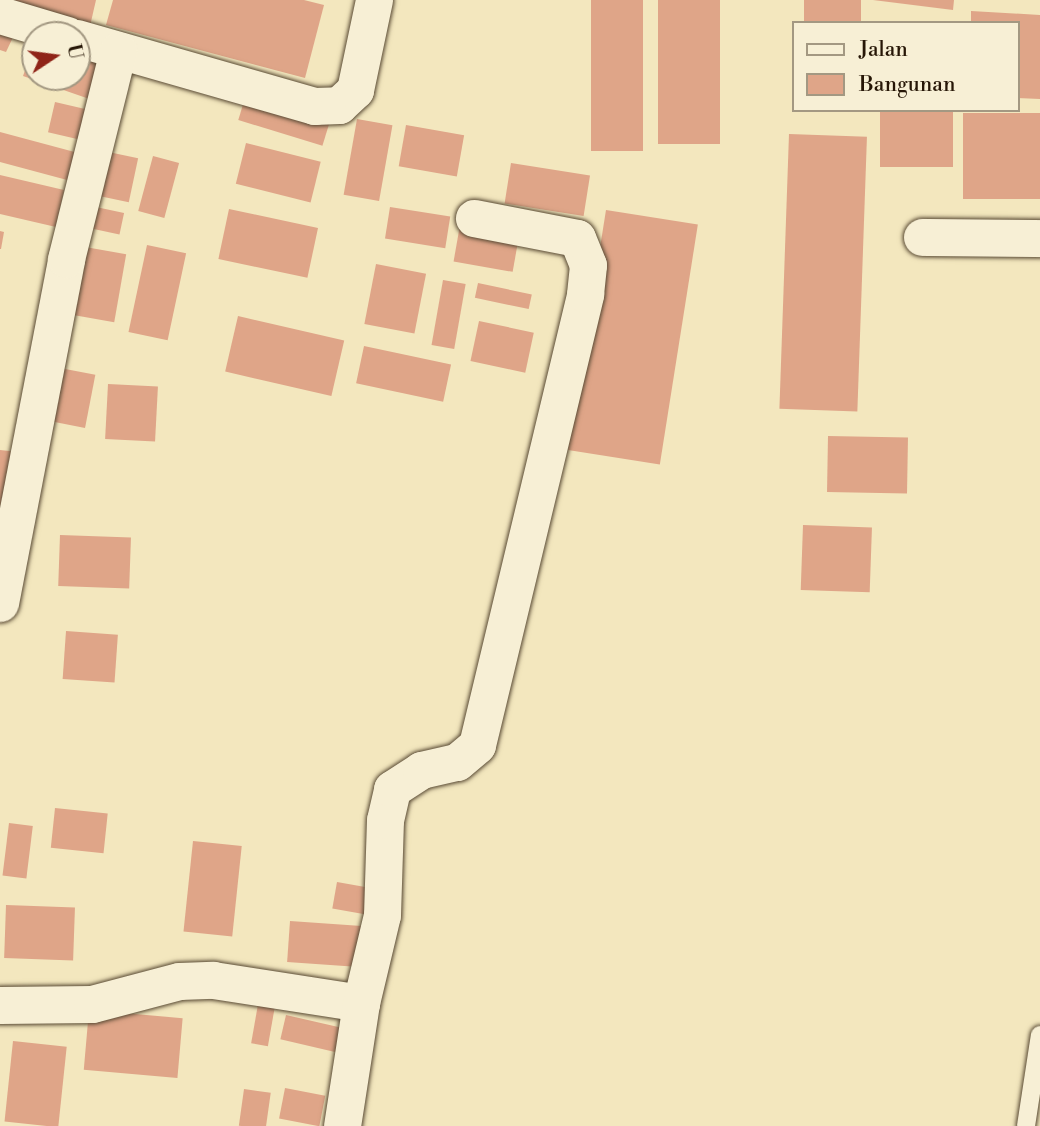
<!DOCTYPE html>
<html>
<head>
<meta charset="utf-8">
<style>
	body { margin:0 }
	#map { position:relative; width:1040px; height:1126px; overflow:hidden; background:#f3e7be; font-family:"Libre Bodoni",serif }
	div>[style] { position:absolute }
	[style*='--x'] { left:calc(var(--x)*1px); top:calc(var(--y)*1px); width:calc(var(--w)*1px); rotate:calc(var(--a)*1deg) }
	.building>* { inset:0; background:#dfa588; transform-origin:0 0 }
	.roads { filter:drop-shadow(0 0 2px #594a34) drop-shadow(0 0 2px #594a34) }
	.lane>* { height:18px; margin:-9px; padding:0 9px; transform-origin:9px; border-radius:9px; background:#f7efd5 }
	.street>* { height:37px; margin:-18.5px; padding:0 18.5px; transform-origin:18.5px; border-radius:18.5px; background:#f7efd5 }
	span { translate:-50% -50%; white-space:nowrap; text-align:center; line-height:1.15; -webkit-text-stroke:5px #f7efd5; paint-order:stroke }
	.legend { position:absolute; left:792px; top:21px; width:228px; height:91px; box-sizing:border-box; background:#f7efd5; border:2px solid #a39882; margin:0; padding:9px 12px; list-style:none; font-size:21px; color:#261606 }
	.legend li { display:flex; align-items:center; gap:14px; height:35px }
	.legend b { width:35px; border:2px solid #a39882 }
	.north { position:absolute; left:21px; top:21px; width:70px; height:70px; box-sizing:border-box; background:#f7efd5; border:2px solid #a39882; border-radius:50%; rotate:77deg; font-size:19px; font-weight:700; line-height:28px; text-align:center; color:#261606 }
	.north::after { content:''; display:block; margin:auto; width:24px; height:32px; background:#8f2418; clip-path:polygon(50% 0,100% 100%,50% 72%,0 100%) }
</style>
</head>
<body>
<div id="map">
	<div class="building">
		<div style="clip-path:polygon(0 0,96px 0,90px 26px)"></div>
		<div style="clip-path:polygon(113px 0,304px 0,324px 5px,305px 78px,106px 25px)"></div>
		<div style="left:591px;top:0;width:52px;height:151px"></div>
		<div style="left:658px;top:0;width:62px;height:144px"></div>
		<div style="left:804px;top:0;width:57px;height:23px"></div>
		<div style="clip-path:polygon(873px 0,954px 0,953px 10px)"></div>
		<div style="clip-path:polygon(971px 11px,1040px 15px,1040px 99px,1017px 98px,1017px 23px,971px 23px)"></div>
		<div style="clip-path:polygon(0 26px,15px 33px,6px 52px,0 50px)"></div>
		<div style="clip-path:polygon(35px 42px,35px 77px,77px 77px,77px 50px,114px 63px,101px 103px,23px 76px)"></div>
		<div style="left:245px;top:98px;width:88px;height:23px;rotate:17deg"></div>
		<div style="left:55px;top:102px;width:43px;height:31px;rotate:13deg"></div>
		<div style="left:880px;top:110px;width:73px;height:57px"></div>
		<div style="left:1040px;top:113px;width:86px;height:77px;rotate:90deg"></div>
		<div style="left:357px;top:119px;width:36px;height:77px;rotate:10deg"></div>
		<div style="left:406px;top:125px;width:59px;height:42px;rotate:10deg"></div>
		<div style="left:0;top:132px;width:84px;height:29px;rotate:15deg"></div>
		<div style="left:789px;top:134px;width:78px;height:275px;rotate:2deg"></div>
		<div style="left:246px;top:143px;width:77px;height:42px;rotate:14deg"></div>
		<div style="left:99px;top:150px;width:40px;height:45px;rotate:12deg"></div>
		<div style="left:153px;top:156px;width:27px;height:57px;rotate:15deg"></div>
		<div style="left:511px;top:163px;width:80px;height:41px;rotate:9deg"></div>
		<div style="clip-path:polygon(0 175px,64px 190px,56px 227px,0 214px)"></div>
		<div style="left:82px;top:204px;width:43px;height:22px;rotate:12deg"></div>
		<div style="left:390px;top:207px;width:61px;height:32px;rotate:9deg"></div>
		<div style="left:229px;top:209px;width:91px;height:51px;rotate:12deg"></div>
		<div style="left:606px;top:210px;width:93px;height:243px;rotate:9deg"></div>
		<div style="left:460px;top:225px;width:60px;height:37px;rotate:10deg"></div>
		<div style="clip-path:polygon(0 231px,4px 232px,1px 249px,0 249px)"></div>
		<div style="left:74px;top:245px;width:53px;height:69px;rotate:10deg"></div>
		<div style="left:147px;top:245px;width:40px;height:89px;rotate:12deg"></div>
		<div style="left:376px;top:264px;width:51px;height:61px;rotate:11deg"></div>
		<div style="left:443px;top:280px;width:23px;height:66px;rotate:10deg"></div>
		<div style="left:478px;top:283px;width:55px;height:15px;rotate:12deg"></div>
		<div style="left:238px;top:316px;width:109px;height:57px;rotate:13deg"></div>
		<div style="left:479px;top:321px;width:56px;height:41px;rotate:12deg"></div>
		<div style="left:364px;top:346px;width:89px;height:38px;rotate:12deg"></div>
		<div style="left:60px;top:368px;width:36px;height:54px;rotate:11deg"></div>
		<div style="left:108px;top:384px;width:50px;height:55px;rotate:3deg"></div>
		<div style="left:828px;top:436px;width:80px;height:56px;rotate:1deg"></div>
		<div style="clip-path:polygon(0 450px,18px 452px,11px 507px,0 505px)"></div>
		<div style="left:803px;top:525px;width:69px;height:65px;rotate:2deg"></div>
		<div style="left:60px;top:535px;width:71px;height:51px;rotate:2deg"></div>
		<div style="left:66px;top:631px;width:52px;height:48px;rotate:4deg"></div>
		<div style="left:55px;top:808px;width:53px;height:40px;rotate:6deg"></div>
		<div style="left:9px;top:823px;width:24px;height:53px;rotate:7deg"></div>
		<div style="left:193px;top:841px;width:49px;height:91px;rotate:6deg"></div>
		<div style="left:337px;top:882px;width:40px;height:27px;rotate:10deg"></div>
		<div style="left:6px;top:905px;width:69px;height:53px;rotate:2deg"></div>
		<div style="left:290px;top:921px;width:79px;height:41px;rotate:4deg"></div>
		<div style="left:260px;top:993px;width:17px;height:51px;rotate:10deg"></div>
		<div style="left:89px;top:1010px;width:94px;height:60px;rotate:5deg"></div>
		<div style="left:286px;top:1015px;width:67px;height:25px;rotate:13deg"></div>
		<div style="left:13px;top:1041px;width:54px;height:81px;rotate:6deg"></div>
		<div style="left:285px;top:1088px;width:41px;height:31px;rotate:11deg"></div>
		<div style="left:244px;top:1089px;width:27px;height:37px;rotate:8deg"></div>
	</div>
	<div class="roads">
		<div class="lane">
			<div style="--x:1026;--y:1126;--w:92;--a:-81.3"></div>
		</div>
		<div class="street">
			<div style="--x:0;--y:15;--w:70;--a:16.6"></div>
			<div style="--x:77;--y:38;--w:247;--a:16"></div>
			<div style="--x:314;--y:106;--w:25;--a:-2"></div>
			<div style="--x:339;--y:105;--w:22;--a:-43"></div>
			<div style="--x:355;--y:90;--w:92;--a:-78.1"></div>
			<div style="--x:922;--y:237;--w:118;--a:0.5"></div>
			<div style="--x:0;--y:603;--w:350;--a:-79.1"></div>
			<div style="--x:66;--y:259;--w:215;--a:-76"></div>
			<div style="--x:0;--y:1005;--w:92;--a:-0.6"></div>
			<div style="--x:92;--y:1004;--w:90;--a:-14.8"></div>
			<div style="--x:179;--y:981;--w:34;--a:-2"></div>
			<div style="--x:213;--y:980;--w:150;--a:8.8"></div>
			<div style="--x:342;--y:1126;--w:124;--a:-81.2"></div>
			<div style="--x:361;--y:1003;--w:90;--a:-76.6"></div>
			<div style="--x:382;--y:915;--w:95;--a:-88.2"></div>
			<div style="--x:385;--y:820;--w:32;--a:-77"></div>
			<div style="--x:392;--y:789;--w:35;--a:-33"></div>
			<div style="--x:421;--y:770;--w:37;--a:-13"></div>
			<div style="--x:457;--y:762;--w:26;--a:-40"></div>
			<div style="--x:477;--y:745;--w:464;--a:-76.5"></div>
			<div style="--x:585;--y:294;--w:29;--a:-84"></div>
			<div style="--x:588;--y:265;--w:29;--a:-112"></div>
			<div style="--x:577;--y:238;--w:105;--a:-169"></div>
		</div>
	</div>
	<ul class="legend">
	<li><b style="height:9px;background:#f7efd5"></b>Jalan</li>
	<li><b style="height:19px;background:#dfa588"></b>Bangunan</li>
	</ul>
	<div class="north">U</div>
</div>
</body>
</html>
